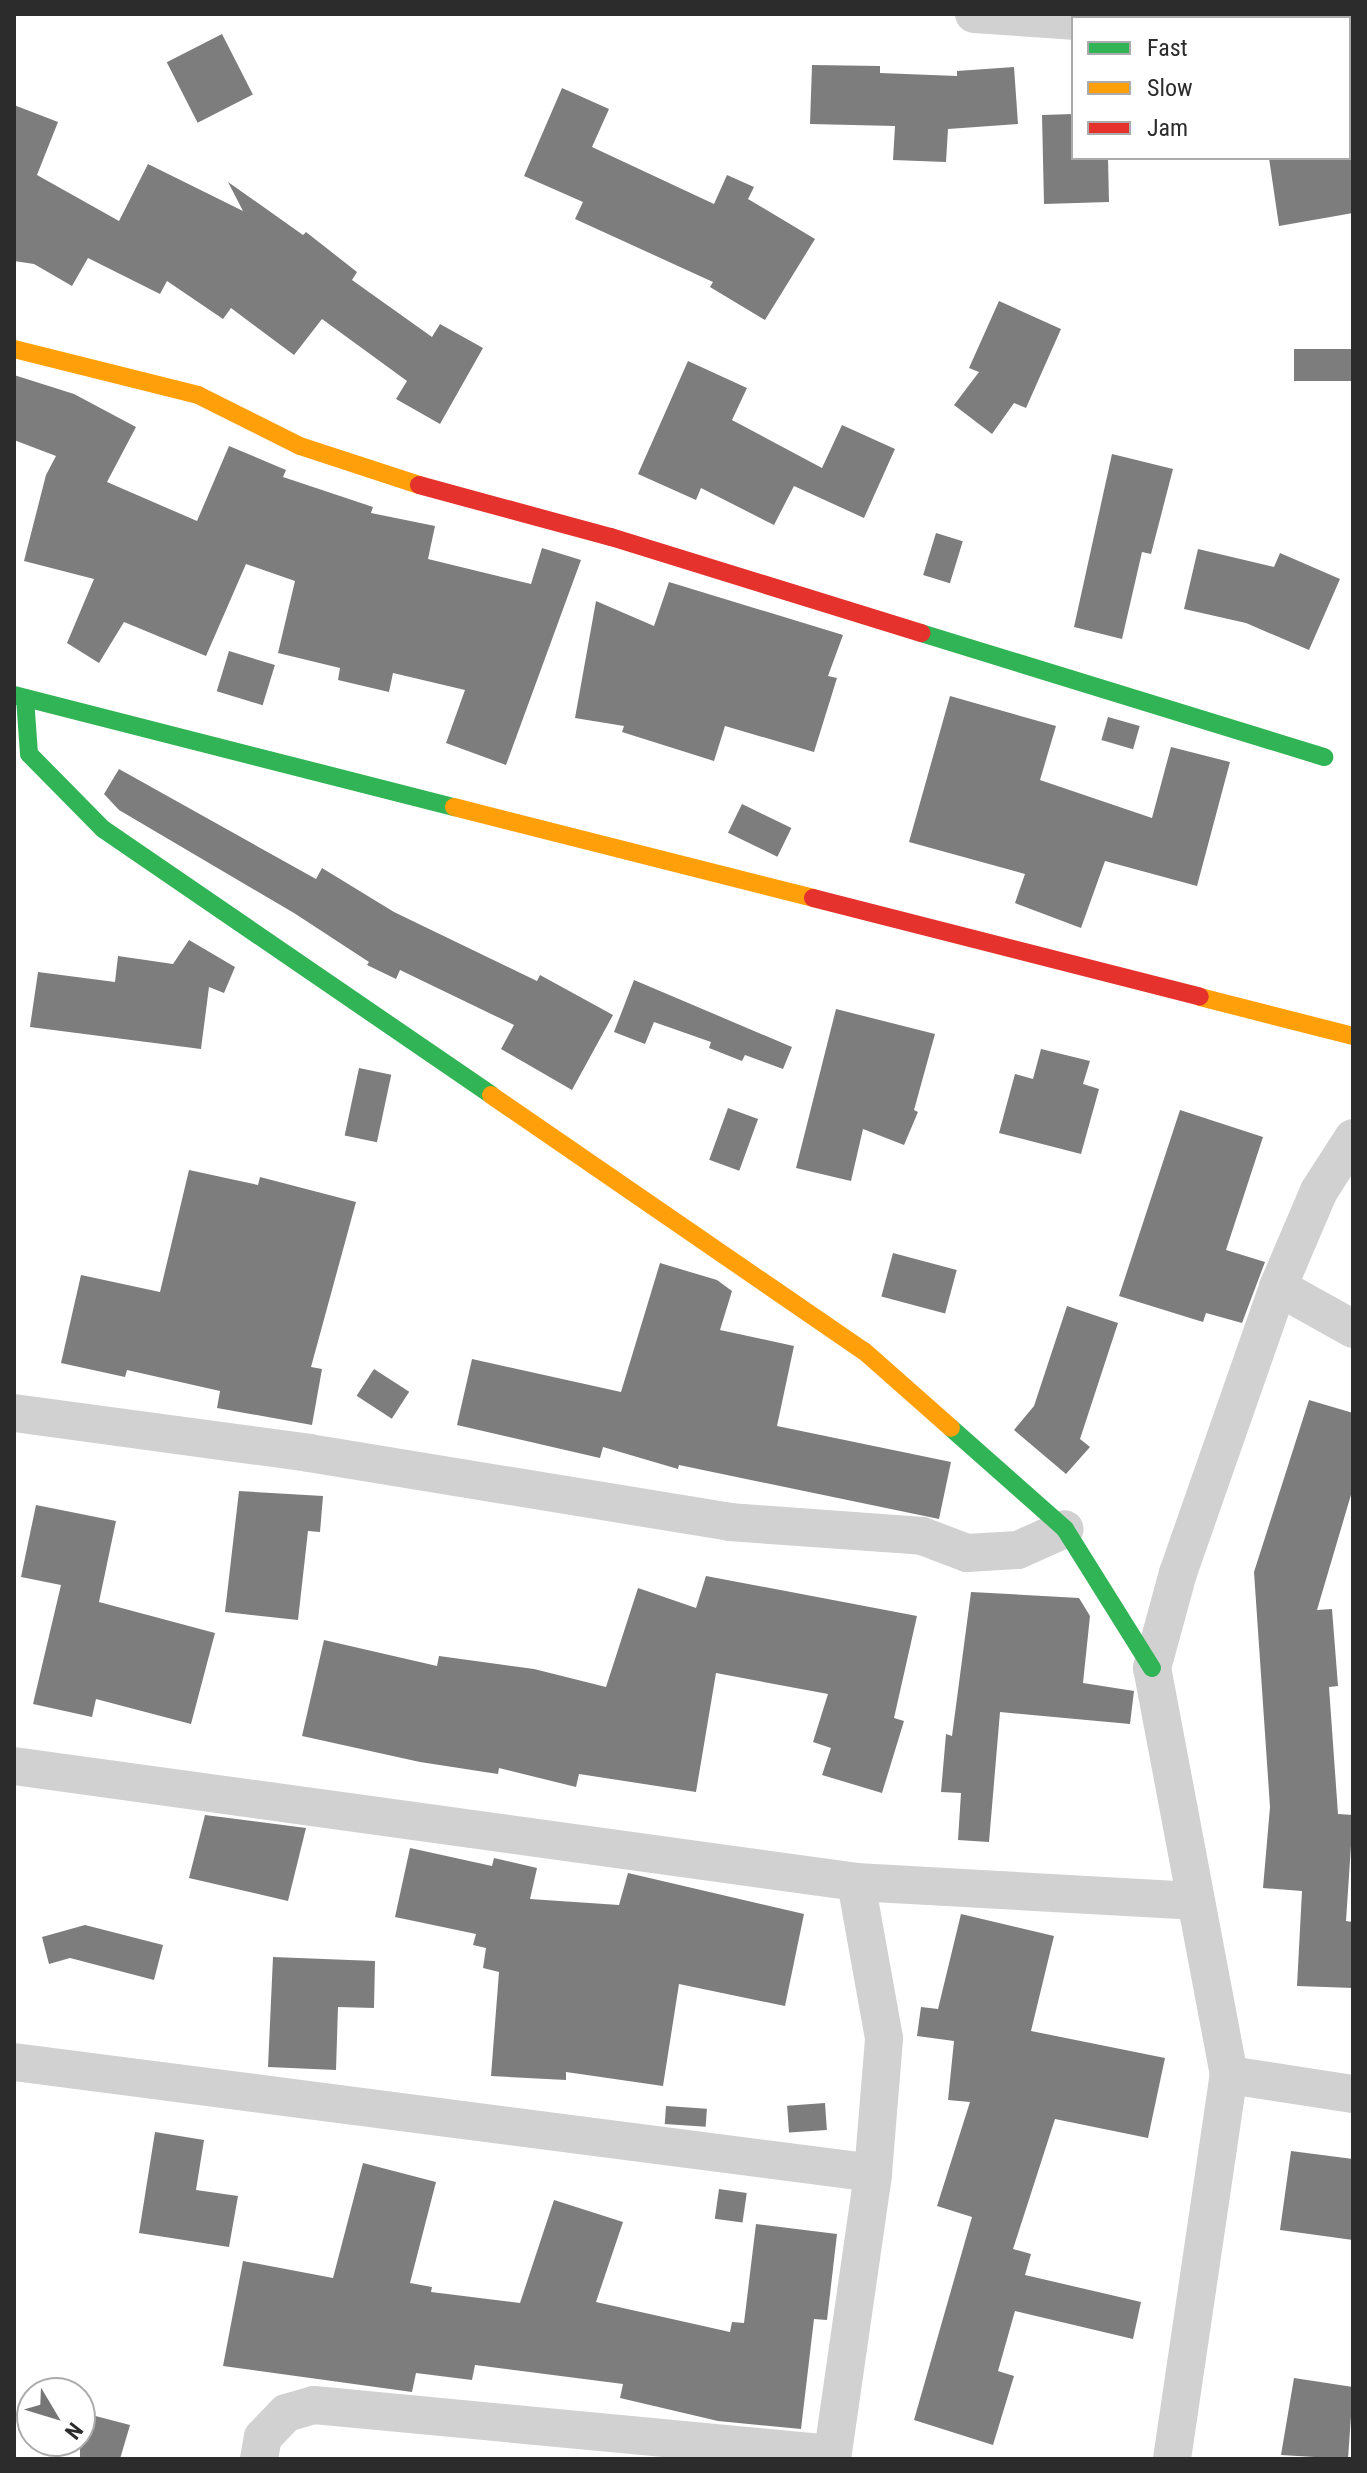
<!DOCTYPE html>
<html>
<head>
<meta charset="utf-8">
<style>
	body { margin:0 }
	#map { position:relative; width:1367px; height:2473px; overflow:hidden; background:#fff; font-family:"Roboto Condensed",sans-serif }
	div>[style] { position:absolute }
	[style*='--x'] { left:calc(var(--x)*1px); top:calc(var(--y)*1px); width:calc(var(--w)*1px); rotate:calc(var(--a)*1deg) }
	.building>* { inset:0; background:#7d7d7d; transform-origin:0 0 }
	.street>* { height:38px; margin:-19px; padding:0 19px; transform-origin:19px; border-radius:19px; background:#d1d1d1 }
	.fast>* { height:18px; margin:-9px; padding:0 9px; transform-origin:9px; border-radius:9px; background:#30b455 }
	.slow>* { height:18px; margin:-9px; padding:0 9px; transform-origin:9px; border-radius:9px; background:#ff9f0a }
	.jam>* { height:18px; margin:-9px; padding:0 9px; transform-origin:9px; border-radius:9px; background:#e5322d }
	span { translate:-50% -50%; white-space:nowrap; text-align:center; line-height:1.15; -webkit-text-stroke:8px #fff; paint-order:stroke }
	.frame { position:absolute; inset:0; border:16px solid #2c2c2c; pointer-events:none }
	.legend { position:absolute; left:1071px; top:16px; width:280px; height:144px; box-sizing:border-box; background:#fff; border:2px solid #ababab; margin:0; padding:10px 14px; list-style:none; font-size:24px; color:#2c2c2c }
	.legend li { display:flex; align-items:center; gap:16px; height:40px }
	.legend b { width:40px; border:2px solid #ababab }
	.north { position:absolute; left:16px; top:2377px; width:80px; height:80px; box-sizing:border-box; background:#fff; border:2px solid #ababab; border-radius:50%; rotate:128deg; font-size:22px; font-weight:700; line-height:32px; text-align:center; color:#2c2c2c }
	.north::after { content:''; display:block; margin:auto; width:28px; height:36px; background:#767676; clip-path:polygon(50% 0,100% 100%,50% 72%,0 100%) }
</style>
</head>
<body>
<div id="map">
	<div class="building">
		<div style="left:222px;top:34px;width:68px;height:62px;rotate:63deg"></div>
		<div style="clip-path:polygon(812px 65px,880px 66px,880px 73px,957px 76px,957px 71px,1014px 67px,1018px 124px,948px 129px,946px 162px,893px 160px,895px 126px,810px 124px)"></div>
		<div style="clip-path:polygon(562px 88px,609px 109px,592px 147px,714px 204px,727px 175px,754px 187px,748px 199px,815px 239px,765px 320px,710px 287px,713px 282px,575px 219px,583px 202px,524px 176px)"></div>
		<div style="clip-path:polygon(14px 105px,58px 122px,37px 175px,119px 221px,148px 164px,243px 211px,228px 182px,303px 235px,306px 232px,357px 272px,352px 280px,432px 337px,440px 324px,483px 348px,440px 424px,396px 399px,407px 381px,322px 319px,294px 355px,231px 308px,223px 319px,167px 281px,160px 294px,88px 258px,72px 286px,34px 264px,14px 261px)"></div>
		<div style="clip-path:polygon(1073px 114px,1073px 158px,1108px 158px,1109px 202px,1044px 204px,1042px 115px)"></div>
		<div style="clip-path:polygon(1269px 158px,1353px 158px,1353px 213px,1279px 226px)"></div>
		<div style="clip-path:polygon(999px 301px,1061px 329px,1026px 408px,1014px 403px,992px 434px,954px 405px,979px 372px,969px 368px)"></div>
		<div style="left:1353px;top:349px;width:32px;height:59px;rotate:90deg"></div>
		<div style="clip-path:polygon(688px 361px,747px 388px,732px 420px,822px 468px,842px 425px,895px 449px,864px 518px,794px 486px,774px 525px,701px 488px,696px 500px,638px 474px)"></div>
		<div style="clip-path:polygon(14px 375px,74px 394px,136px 427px,107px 482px,197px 521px,229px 446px,286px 470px,283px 477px,373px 507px,371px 513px,435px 526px,428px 559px,531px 584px,542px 548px,581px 560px,506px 765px,446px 743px,465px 690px,393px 673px,389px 692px,338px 680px,340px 668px,278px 653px,295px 581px,246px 564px,206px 656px,124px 622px,99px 663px,67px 643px,94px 579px,24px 561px,46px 475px,56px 456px,14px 440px)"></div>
		<div style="clip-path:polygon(1112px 454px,1173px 469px,1151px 554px,1142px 552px,1122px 639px,1074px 627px)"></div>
		<div style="left:936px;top:533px;width:28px;height:44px;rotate:17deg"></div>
		<div style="clip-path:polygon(1198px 549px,1274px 567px,1280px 553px,1340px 579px,1309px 650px,1246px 623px,1184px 609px)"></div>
		<div style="clip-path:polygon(669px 582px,843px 635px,828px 676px,837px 678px,814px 752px,725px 726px,714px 761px,622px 732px,624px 726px,575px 718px,596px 601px,654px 626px)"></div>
		<div style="left:229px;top:651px;width:48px;height:42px;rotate:17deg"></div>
		<div style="clip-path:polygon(950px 696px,1056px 726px,1040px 780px,1152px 818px,1171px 747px,1230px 762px,1197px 886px,1105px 861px,1081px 928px,1015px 903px,1025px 874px,909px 842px)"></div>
		<div style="left:1108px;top:717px;width:33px;height:24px;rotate:16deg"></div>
		<div style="clip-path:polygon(119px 769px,316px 879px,322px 868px,394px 912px,537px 981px,540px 975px,613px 1015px,572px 1090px,501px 1049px,514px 1025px,400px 970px,396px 979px,367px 965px,369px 962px,294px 913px,119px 810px,104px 794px)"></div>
		<div style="left:742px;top:804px;width:55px;height:32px;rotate:26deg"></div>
		<div style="clip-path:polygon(189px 940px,235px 967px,224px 993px,209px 987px,201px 1049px,30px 1027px,38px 972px,115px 982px,118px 956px,173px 964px)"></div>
		<div style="clip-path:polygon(634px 980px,792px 1047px,783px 1069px,745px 1055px,742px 1061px,709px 1048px,711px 1042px,654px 1022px,645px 1044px,614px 1032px)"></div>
		<div style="clip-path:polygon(836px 1009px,935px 1034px,914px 1110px,918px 1112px,904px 1145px,863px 1129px,851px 1181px,796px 1168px)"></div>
		<div style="clip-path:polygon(1041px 1049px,1090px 1061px,1083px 1084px,1099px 1089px,1081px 1154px,999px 1133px,1015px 1074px,1033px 1079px)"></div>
		<div style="left:359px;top:1068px;width:33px;height:69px;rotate:12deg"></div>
		<div style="left:728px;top:1108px;width:32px;height:55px;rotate:20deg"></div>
		<div style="clip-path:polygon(1180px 1110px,1263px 1137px,1226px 1250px,1265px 1262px,1242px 1323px,1206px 1313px,1203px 1322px,1119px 1296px)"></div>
		<div style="clip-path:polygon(189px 1170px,258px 1185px,260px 1177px,356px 1202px,311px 1367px,322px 1369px,312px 1425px,217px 1408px,220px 1391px,127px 1370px,125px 1377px,61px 1363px,81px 1275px,160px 1292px)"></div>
		<div style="left:893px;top:1253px;width:66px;height:45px;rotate:15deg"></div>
		<div style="clip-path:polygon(660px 1263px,717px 1280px,732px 1291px,720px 1330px,794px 1346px,777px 1426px,951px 1462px,939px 1519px,679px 1465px,678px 1469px,603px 1447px,600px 1458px,457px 1425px,472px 1359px,621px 1392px)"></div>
		<div style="clip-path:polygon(1067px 1306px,1118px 1323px,1080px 1439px,1090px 1447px,1066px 1474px,1014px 1430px,1034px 1406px)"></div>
		<div style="left:374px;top:1369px;width:42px;height:32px;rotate:33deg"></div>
		<div style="clip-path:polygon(1309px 1400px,1353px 1413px,1353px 1488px,1317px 1610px,1332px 1609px,1338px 1686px,1329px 1687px,1338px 1814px,1353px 1815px,1346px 1921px,1353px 1922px,1353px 1988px,1297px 1986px,1302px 1891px,1263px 1888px,1270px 1807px,1254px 1572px)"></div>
		<div style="clip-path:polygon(239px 1491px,323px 1496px,320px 1532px,308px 1531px,298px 1620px,225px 1612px)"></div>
		<div style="clip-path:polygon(36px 1505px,116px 1521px,99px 1602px,215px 1633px,191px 1724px,96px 1699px,92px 1717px,33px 1704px,61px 1585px,21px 1577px)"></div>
		<div style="clip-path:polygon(706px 1576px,917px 1616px,894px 1718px,904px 1721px,882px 1793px,822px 1775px,831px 1748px,813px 1742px,828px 1694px,716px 1673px,696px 1792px,579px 1774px,576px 1787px,499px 1768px,498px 1774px,420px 1762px,302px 1736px,324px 1640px,437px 1666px,439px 1656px,534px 1669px,606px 1687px,638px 1588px,696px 1608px)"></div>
		<div style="clip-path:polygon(971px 1592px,1079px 1598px,1090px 1616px,1083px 1683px,1134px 1691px,1130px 1724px,1000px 1712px,989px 1842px,958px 1840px,961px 1793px,941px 1792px,946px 1734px,952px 1736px)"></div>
		<div style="clip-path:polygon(205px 1815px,306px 1828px,288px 1901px,189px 1878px)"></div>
		<div style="clip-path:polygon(410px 1848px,492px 1866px,494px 1858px,537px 1868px,530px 1899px,619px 1905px,628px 1873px,804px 1914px,785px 2006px,679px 1984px,663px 2086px,566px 2072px,566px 2080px,491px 2076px,499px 1972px,483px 1968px,486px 1948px,473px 1945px,476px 1934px,395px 1917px)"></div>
		<div style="clip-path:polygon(961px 1914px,1054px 1936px,1031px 2031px,1165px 2058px,1148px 2138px,1055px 2119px,1013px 2249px,1031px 2254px,1025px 2275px,1141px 2302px,1133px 2339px,1015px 2311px,998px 2371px,1014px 2376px,993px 2445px,914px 2420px,972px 2217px,937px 2206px,970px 2102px,948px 2100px,954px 2041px,917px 2036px,921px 2007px,938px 2009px)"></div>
		<div style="clip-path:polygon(85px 1925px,163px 1945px,154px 1980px,70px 1958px,49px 1964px,42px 1937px)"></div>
		<div style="clip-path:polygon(273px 1957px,375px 1961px,374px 2008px,338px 2007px,336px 2070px,268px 2067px)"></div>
		<div style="left:825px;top:2103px;width:27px;height:38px;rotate:86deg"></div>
		<div style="left:666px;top:2106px;width:41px;height:18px;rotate:4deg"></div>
		<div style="clip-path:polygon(155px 2132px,204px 2140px,196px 2190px,238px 2196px,229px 2247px,139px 2233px)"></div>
		<div style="clip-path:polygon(1291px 2151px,1353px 2159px,1353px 2240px,1280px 2230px)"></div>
		<div style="clip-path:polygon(363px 2163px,436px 2182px,410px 2283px,432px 2287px,431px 2292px,520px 2303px,554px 2200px,623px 2222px,596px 2302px,730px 2332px,732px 2322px,744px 2323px,756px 2224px,837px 2234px,827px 2320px,814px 2319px,801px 2429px,718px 2421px,620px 2398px,623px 2384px,475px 2365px,472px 2380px,416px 2373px,412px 2392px,223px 2366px,243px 2261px,333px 2278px)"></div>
		<div style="left:719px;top:2189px;width:28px;height:30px;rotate:8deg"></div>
		<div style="clip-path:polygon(1294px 2378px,1353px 2387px,1348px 2459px,1281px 2455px)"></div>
		<div style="clip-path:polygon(80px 2412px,130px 2425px,120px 2459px,80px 2459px)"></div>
	</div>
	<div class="street">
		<div style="--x:974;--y:14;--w:99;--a:4"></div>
		<div style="--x:1349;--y:39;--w:4;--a:14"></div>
		<div style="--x:1278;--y:1287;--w:86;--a:29.2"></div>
		<div style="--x:14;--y:1413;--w:298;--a:7.7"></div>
		<div style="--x:309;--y:1453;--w:426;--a:9.3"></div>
		<div style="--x:729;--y:1522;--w:194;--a:4.1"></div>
		<div style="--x:922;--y:1536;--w:48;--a:20.7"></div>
		<div style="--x:967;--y:1553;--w:51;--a:-3.4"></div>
		<div style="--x:1018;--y:1550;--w:51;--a:-24.1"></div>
		<div style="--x:14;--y:1766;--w:850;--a:7.84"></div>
		<div style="--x:856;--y:1882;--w:338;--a:3.2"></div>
		<div style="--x:14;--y:2062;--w:866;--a:7.36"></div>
		<div style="--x:1229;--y:2075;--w:125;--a:8.7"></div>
		<div style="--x:259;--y:2459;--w:22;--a:-80"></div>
		<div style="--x:263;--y:2437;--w:33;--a:-46"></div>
		<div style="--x:286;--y:2413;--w:29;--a:-16"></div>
		<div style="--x:314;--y:2405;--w:520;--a:5.4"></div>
		<div style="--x:832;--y:2459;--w:289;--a:-81.8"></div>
		<div style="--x:873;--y:2173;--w:135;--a:-85.3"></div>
		<div style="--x:884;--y:2038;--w:158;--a:-100.2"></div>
		<div style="--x:1172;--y:2459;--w:388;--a:-81.6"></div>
		<div style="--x:1229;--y:2075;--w:414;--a:-100.7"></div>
		<div style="--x:1152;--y:1668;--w:98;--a:-74.7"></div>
		<div style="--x:1178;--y:1573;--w:303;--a:-70.7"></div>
		<div style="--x:1278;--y:1287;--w:104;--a:-66.9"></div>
		<div style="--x:1319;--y:1191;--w:63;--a:-57.3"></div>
	</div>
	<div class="fast">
		<div style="--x:921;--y:633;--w:422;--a:17.1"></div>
		<div style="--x:14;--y:695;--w:454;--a:14.3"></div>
		<div style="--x:25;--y:698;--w:56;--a:85.9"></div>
		<div style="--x:29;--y:754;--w:105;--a:45.4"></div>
		<div style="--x:103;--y:829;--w:470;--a:34.4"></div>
		<div style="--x:951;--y:1428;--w:152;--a:41.5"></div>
		<div style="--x:1065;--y:1529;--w:164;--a:58"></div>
	</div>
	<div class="slow">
		<div style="--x:14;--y:349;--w:190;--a:14"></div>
		<div style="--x:198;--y:395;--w:114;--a:26.6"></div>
		<div style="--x:300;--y:446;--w:125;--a:18.1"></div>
		<div style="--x:454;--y:807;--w:370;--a:14.2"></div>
		<div style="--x:1200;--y:997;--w:158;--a:14.3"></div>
		<div style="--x:491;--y:1095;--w:452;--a:34.5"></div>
		<div style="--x:864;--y:1351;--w:116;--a:41.5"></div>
	</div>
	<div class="jam">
		<div style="--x:419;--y:485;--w:199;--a:15.2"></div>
		<div style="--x:611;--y:537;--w:325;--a:17.2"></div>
		<div style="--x:813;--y:898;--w:399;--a:14.3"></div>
	</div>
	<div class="frame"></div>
	<ul class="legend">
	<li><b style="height:10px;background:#30b455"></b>Fast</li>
	<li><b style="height:10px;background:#ff9f0a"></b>Slow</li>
	<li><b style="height:10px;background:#e5322d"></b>Jam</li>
	</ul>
	<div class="north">N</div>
</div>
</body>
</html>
